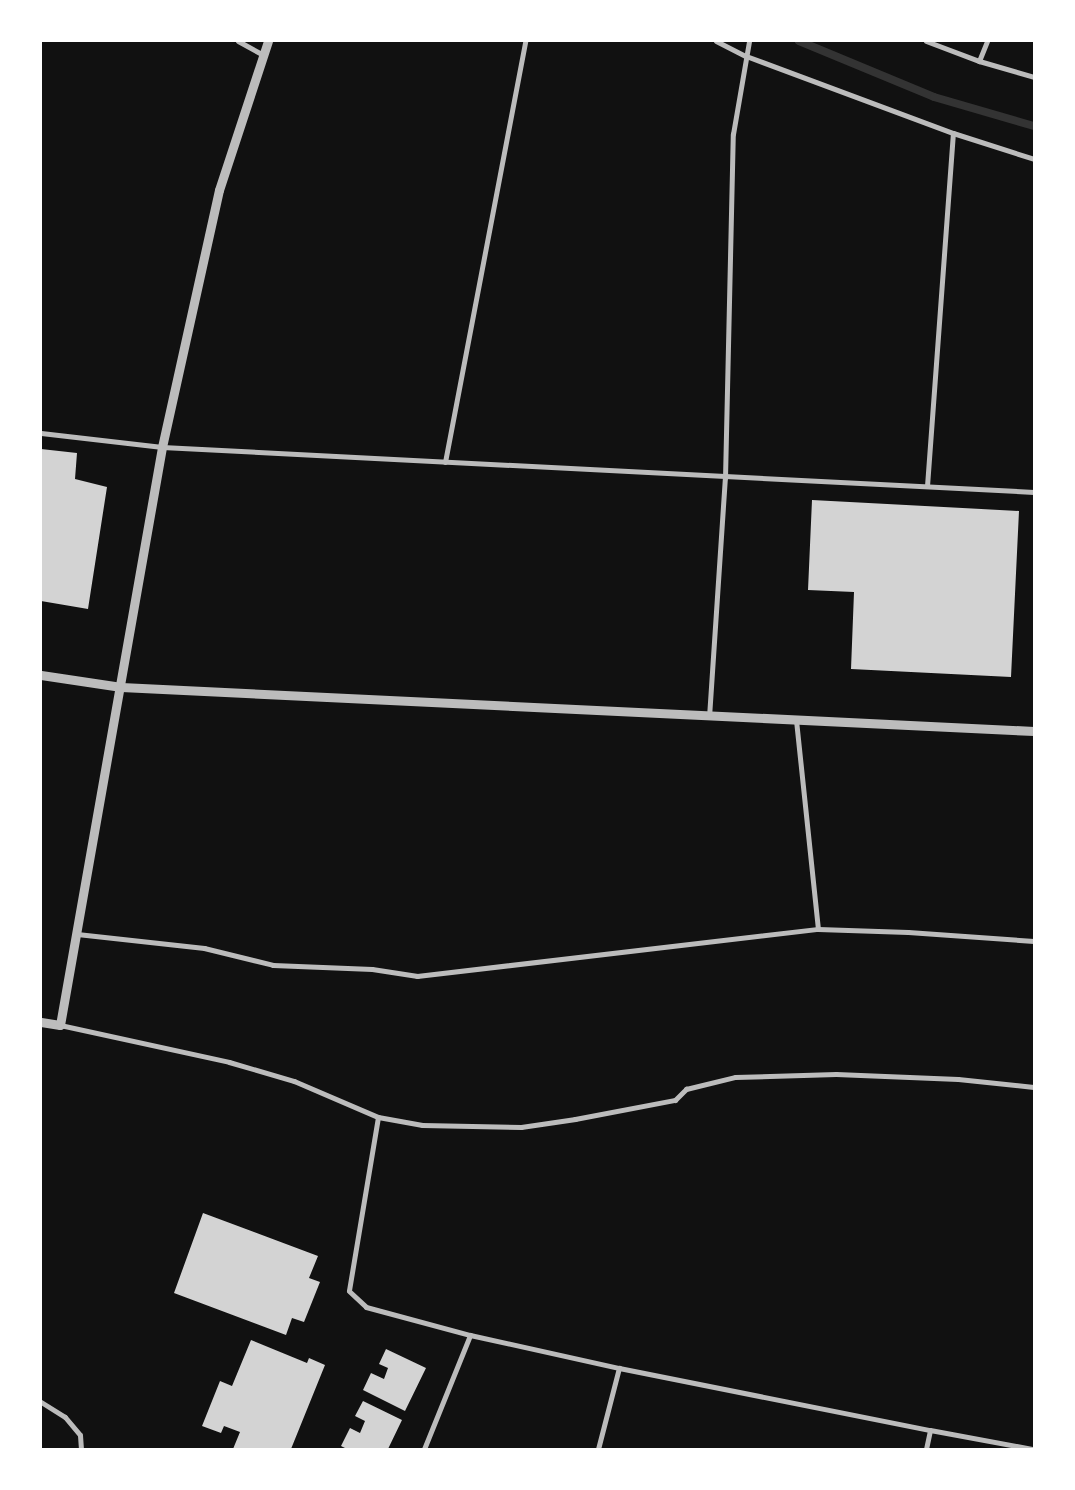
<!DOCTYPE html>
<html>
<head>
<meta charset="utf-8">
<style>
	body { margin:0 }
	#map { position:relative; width:1075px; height:1490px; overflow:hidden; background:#111; font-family:Helvetica,sans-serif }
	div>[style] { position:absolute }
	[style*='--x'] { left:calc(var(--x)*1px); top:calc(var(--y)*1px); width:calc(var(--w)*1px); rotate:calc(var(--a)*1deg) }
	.stream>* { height:8px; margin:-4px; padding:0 4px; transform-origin:4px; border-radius:4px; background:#333 }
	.building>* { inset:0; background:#d3d3d3 }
	.minor>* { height:5px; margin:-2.5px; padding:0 2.5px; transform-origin:2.5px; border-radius:2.5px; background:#bcbcbc }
	.tertiary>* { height:9px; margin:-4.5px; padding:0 4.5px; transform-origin:4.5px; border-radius:4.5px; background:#bcbcbc }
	span { translate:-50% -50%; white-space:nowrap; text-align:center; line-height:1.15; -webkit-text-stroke:4px #fff; paint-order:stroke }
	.frame { position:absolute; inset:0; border:42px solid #fff; pointer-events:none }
</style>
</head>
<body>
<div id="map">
	<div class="stream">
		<div style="--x:799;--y:41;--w:146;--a:22.5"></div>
		<div style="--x:934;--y:97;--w:104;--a:16.2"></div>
	</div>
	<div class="building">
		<div style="clip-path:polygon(41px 449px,77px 453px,75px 479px,107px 487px,88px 609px,41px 601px)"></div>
		<div style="clip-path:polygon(812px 500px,1019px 511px,1011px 677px,851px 669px,854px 592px,808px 590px)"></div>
		<div style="clip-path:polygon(203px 1213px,318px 1256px,309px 1278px,320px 1282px,304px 1322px,292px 1318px,286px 1335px,174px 1293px)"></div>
		<div style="clip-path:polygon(251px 1340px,307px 1363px,309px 1358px,325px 1365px,291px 1449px,233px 1449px,240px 1432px,224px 1426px,221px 1433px,202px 1426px,220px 1381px,232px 1386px)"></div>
		<div style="clip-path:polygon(386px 1349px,426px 1368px,405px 1411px,363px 1390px,371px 1373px,384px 1379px,388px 1368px,379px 1364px)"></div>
		<div style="clip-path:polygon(363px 1401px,402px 1420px,388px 1449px,347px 1449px,341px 1446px,350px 1428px,360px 1433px,365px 1421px,355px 1416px)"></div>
	</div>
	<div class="minor">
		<div style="--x:238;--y:41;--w:29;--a:29"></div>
		<div style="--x:716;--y:41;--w:34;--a:27"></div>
		<div style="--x:746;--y:56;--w:221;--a:20.4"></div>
		<div style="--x:953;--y:133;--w:85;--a:17.8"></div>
		<div style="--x:926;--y:41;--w:57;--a:20.7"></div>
		<div style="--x:979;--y:61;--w:57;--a:16.2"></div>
		<div style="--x:979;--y:61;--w:22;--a:-68"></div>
		<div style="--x:41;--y:433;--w:122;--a:6.6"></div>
		<div style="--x:162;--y:447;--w:873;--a:2.95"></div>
		<div style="--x:445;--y:462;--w:429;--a:-79.2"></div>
		<div style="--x:927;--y:486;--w:354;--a:-85.8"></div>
		<div style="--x:709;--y:717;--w:240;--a:-86.2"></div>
		<div style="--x:725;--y:478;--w:344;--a:-88.7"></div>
		<div style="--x:733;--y:134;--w:94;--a:-80.2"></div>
		<div style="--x:796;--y:720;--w:210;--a:84"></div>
		<div style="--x:77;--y:934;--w:128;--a:6.3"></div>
		<div style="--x:204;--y:948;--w:71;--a:13.8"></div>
		<div style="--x:273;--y:965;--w:99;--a:2.3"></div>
		<div style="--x:372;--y:969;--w:46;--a:8.8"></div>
		<div style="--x:417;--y:976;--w:404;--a:-6.7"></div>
		<div style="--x:818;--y:929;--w:90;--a:1.9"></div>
		<div style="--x:908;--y:932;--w:126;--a:4.1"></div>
		<div style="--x:60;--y:1025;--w:173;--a:12.3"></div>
		<div style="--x:229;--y:1062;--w:68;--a:16.3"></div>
		<div style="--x:294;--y:1081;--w:91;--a:23.2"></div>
		<div style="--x:378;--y:1117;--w:45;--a:10.3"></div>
		<div style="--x:422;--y:1125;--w:99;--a:1.2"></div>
		<div style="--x:521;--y:1127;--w:55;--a:-8.4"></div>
		<div style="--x:575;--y:1119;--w:102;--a:-10.8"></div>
		<div style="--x:675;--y:1100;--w:16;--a:-45"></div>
		<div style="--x:686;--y:1089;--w:50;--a:-13.8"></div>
		<div style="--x:735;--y:1077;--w:101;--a:-1.7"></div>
		<div style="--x:836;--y:1074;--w:122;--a:2.3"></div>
		<div style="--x:958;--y:1079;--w:76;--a:6"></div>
		<div style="--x:378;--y:1117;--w:176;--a:99.5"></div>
		<div style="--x:349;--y:1291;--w:23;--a:43"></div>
		<div style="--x:366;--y:1307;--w:108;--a:15.1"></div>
		<div style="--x:470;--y:1335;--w:153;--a:12.5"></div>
		<div style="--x:619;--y:1368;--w:317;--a:11.3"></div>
		<div style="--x:930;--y:1430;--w:105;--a:10.5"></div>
		<div style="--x:41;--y:1402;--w:28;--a:32"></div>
		<div style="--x:65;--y:1417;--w:23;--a:50"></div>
		<div style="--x:80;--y:1435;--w:14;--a:86"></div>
		<div style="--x:424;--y:1449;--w:123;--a:-68"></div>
		<div style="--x:598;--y:1449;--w:84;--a:-75.5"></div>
		<div style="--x:926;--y:1449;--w:19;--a:-78"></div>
	</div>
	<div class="tertiary">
		<div style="--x:41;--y:675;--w:81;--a:8.5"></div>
		<div style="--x:121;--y:687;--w:914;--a:2.76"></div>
		<div style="--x:41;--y:1022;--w:19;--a:9"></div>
		<div style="--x:60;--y:1025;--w:587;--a:-79.99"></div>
		<div style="--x:162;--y:447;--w:263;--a:-77.5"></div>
		<div style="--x:219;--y:190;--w:157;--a:-71.8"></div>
	</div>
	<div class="frame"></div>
</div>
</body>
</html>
